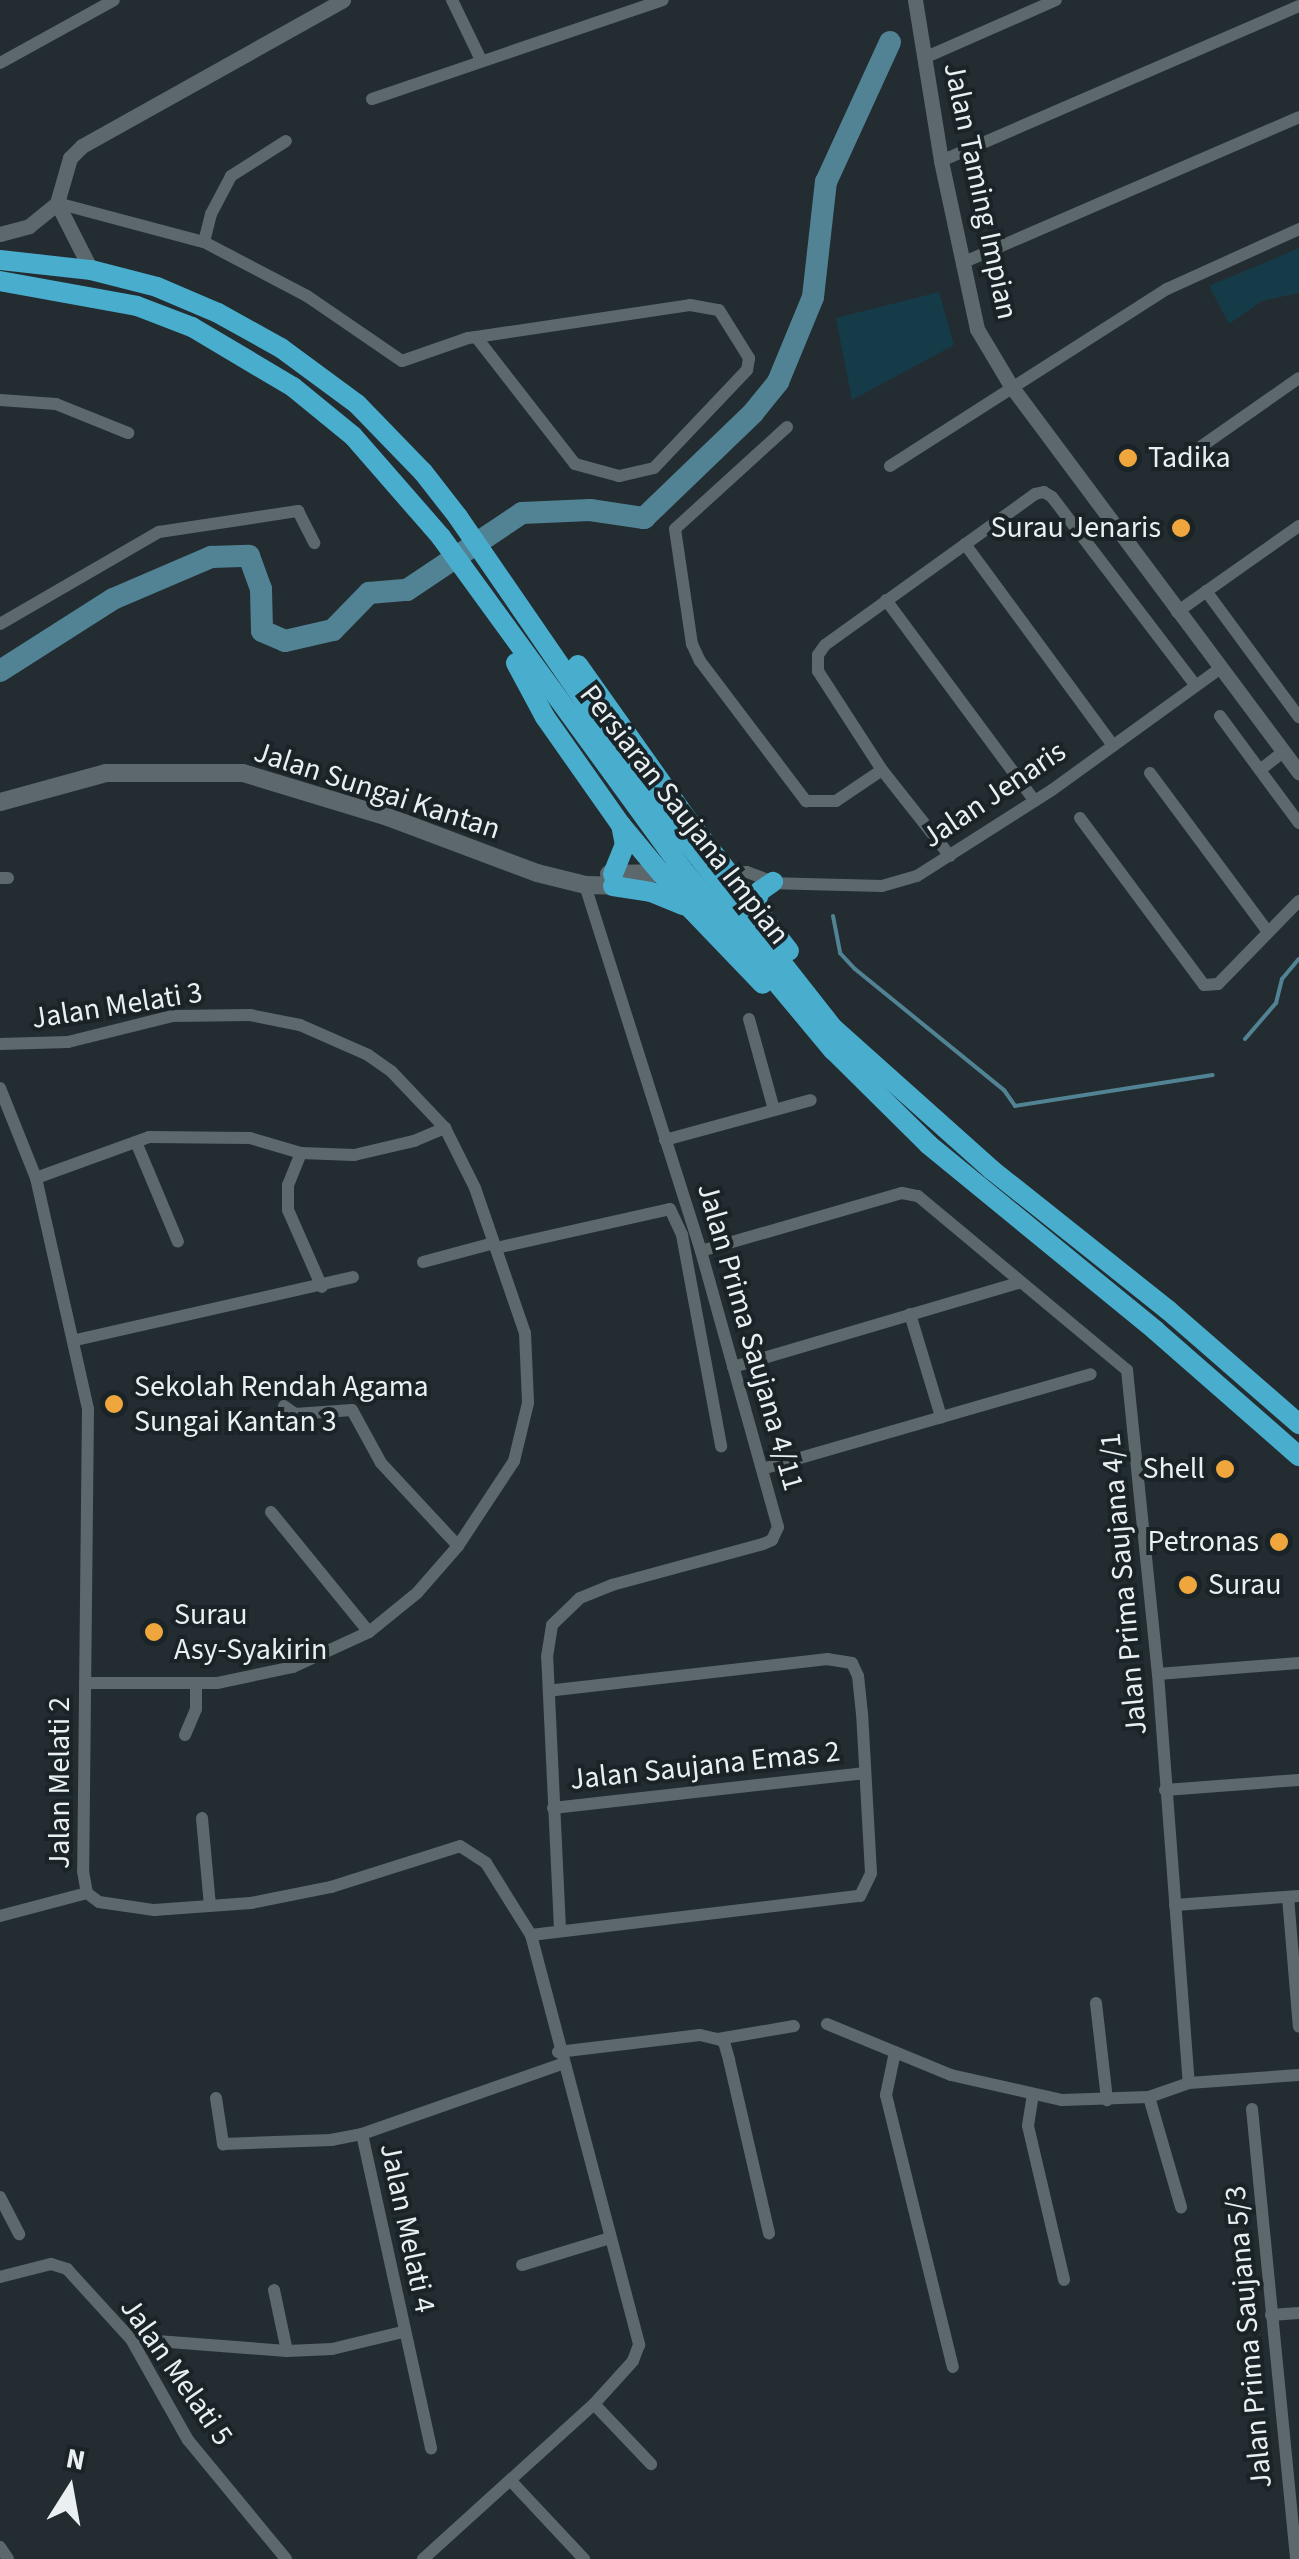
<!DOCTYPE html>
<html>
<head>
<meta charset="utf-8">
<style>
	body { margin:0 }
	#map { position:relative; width:1299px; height:2559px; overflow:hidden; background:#232d31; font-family:"Source Sans 3",sans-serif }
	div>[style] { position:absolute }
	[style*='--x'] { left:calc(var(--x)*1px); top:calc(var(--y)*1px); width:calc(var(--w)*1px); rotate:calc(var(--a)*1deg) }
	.green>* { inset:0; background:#153b48 }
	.stream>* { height:4px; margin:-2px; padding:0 2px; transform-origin:2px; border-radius:2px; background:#518395 }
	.river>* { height:22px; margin:-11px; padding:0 11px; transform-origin:11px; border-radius:11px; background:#518395 }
	.minor>* { height:12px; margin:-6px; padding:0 6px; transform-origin:6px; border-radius:6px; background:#5d686d }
	.tertiary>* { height:15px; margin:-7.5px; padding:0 7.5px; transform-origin:7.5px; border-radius:7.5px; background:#5d686d }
	.secondary>* { height:18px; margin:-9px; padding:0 9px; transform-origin:9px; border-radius:9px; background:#5d686d }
	.trunk>* { height:20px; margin:-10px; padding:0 10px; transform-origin:10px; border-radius:10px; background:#49aece }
	.dots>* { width:28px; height:28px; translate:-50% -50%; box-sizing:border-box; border:5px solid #1a2327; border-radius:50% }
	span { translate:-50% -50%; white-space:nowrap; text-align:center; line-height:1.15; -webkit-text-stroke:8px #1a2327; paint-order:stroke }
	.street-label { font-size:30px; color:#eaf0f2 }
	.poi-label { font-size:30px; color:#eaf0f2 }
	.left { translate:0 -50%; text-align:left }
	.right { translate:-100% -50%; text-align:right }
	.north { position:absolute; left:20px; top:2439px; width:100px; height:100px; -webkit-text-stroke:8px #1a2327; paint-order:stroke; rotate:11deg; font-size:28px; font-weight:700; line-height:40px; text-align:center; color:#eaf0f2 }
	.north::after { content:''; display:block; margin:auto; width:35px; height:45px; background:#eaf0f2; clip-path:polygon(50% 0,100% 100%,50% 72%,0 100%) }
</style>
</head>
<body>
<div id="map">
	<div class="green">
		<div style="clip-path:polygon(1299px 248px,1299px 293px,1262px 301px,1229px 324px,1209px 286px)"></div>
		<div style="clip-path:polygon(939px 292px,954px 345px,852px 400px,836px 318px)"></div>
	</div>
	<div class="stream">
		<div style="--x:833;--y:916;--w:38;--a:79"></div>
		<div style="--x:840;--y:953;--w:22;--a:47"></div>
		<div style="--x:855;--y:969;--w:192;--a:39.1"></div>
		<div style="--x:1004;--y:1090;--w:19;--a:55"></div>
		<div style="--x:1015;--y:1106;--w:200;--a:-8.9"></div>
		<div style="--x:1245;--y:1039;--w:48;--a:-49.3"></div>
		<div style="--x:1276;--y:1003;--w:25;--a:-76"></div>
		<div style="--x:1282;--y:979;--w:26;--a:-50"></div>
	</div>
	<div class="river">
		<div style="--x:0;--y:671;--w:134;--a:-32.5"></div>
		<div style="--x:113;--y:599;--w:107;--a:-23.2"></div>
		<div style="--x:211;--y:557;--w:38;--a:-2"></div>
		<div style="--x:249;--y:556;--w:35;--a:70"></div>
		<div style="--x:261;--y:589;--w:42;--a:88.6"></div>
		<div style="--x:262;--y:631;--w:25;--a:23"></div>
		<div style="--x:285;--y:641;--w:49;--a:-12.9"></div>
		<div style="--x:333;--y:630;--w:52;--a:-45.8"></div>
		<div style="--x:369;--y:593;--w:38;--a:-5"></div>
		<div style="--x:407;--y:590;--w:138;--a:-33.8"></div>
		<div style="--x:522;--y:513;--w:68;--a:-2.5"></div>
		<div style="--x:590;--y:510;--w:55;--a:8.4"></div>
		<div style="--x:644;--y:518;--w:151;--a:-43.9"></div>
		<div style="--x:753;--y:413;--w:40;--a:-51"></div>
		<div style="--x:778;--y:382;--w:92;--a:-67.6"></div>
		<div style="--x:813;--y:297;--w:116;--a:-83.6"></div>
		<div style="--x:826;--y:182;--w:154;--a:-65.4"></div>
	</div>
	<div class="minor">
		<div style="--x:452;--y:0;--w:64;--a:64.2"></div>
		<div style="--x:924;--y:58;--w:144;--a:-23.7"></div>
		<div style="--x:0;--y:63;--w:130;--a:-28.9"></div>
		<div style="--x:372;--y:99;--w:307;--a:-18.8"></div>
		<div style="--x:941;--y:161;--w:390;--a:-23.4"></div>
		<div style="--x:57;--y:203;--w:152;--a:14.9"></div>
		<div style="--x:204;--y:242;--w:116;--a:27.7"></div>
		<div style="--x:307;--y:296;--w:115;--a:34.4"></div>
		<div style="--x:402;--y:361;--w:70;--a:-19.2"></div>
		<div style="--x:468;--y:338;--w:8;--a:-7"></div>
		<div style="--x:476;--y:337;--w:216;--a:-8.5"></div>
		<div style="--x:690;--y:305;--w:29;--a:10"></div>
		<div style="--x:719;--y:310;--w:57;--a:58"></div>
		<div style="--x:749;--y:358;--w:12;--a:99"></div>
		<div style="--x:747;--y:370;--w:135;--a:133.5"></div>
		<div style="--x:654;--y:468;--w:36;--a:167"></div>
		<div style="--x:619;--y:476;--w:46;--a:-164.7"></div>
		<div style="--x:575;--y:464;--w:161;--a:-127.9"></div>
		<div style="--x:204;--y:242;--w:29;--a:-76"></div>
		<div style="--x:211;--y:214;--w:43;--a:-62.2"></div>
		<div style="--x:231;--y:176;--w:65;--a:-32.5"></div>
		<div style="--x:962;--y:263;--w:367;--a:-23.4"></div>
		<div style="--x:0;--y:400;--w:56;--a:4.1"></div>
		<div style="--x:56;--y:404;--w:78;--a:21.9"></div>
		<div style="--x:787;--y:427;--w:151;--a:137.7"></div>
		<div style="--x:675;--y:529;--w:116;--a:81.6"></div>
		<div style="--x:692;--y:644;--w:19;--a:65"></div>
		<div style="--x:700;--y:661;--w:176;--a:52.9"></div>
		<div style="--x:806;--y:801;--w:30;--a:0"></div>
		<div style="--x:836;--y:801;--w:55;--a:-34"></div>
		<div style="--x:1189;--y:455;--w:134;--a:-35"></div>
		<div style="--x:890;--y:466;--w:329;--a:-32.6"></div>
		<div style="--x:1167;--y:289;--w:145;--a:-24.4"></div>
		<div style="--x:965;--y:544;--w:248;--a:53.7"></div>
		<div style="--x:1206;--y:591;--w:157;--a:53.6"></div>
		<div style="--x:886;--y:600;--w:250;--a:53.5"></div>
		<div style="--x:1177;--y:612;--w:149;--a:-35.2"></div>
		<div style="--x:0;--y:624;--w:184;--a:-30.1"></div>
		<div style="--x:159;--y:532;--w:141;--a:-8.6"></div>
		<div style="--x:298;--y:511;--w:36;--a:63"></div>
		<div style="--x:1220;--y:716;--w:133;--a:53.6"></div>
		<div style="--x:1260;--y:770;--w:29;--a:-38"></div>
		<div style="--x:1150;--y:773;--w:198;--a:53.4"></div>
		<div style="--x:1080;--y:818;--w:208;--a:53.4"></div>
		<div style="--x:1204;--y:985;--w:14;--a:-4"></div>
		<div style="--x:1218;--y:984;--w:116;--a:-45.7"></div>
		<div style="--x:950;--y:856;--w:110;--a:-128.3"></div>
		<div style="--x:882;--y:770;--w:118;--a:-122.9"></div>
		<div style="--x:818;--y:671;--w:16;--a:-90"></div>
		<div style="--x:818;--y:655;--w:12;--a:-55"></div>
		<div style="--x:825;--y:645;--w:259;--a:-35.7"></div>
		<div style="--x:1035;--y:494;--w:9;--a:-13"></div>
		<div style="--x:1044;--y:492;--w:9;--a:32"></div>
		<div style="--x:1052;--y:497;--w:236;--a:52.7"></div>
		<div style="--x:728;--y:873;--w:19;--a:-3"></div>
		<div style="--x:747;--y:872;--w:28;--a:21"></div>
		<div style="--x:0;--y:878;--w:8;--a:0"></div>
		<div style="--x:767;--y:883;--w:115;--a:1.5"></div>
		<div style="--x:882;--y:886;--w:36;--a:-16"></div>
		<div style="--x:917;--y:876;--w:160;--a:-32.5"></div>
		<div style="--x:1052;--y:790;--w:205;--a:-35.9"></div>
		<div style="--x:749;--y:1019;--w:94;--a:74.6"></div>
		<div style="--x:0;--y:1044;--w:68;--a:-1.7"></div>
		<div style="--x:68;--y:1042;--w:107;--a:-14"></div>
		<div style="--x:172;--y:1016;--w:78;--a:-0.7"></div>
		<div style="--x:250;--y:1015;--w:51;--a:11.3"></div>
		<div style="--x:300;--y:1025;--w:74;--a:23.8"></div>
		<div style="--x:368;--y:1055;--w:28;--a:35"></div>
		<div style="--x:391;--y:1071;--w:79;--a:46.5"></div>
		<div style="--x:445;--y:1128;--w:67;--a:63.4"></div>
		<div style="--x:475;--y:1188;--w:153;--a:71"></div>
		<div style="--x:525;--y:1333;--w:70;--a:87.5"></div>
		<div style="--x:528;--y:1403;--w:60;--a:103.6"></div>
		<div style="--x:514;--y:1461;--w:102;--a:123.4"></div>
		<div style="--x:458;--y:1546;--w:62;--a:131.1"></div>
		<div style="--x:417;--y:1593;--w:62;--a:140.9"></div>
		<div style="--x:369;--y:1632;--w:84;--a:155.3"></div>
		<div style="--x:293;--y:1667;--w:78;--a:168.1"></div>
		<div style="--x:217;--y:1683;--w:132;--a:180"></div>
		<div style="--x:0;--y:1088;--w:97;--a:68.2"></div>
		<div style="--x:36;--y:1178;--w:237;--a:77.3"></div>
		<div style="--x:88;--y:1409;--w:462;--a:90.6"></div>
		<div style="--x:83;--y:1871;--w:22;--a:80"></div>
		<div style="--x:87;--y:1893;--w:15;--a:37"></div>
		<div style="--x:99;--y:1902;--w:56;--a:8.3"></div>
		<div style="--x:154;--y:1910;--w:97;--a:-4.1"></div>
		<div style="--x:251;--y:1903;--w:82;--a:-11.3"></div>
		<div style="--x:331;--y:1887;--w:135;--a:-17.6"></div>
		<div style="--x:460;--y:1846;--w:31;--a:33"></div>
		<div style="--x:486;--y:1863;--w:85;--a:58"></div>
		<div style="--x:531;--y:1935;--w:424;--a:75.2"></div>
		<div style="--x:639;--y:2345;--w:17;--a:111"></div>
		<div style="--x:633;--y:2361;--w:58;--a:132.2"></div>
		<div style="--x:594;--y:2404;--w:231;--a:137.8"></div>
		<div style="--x:665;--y:1140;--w:151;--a:-15.3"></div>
		<div style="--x:136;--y:1142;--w:108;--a:67.2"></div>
		<div style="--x:301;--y:1153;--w:35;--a:112"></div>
		<div style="--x:288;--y:1185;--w:25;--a:90"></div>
		<div style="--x:288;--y:1210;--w:84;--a:66.2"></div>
		<div style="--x:36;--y:1178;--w:120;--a:-19.9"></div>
		<div style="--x:149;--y:1137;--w:101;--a:0.6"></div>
		<div style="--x:250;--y:1138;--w:53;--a:16.4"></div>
		<div style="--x:301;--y:1153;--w:53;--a:2.2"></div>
		<div style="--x:354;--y:1155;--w:62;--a:-13.1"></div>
		<div style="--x:414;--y:1141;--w:34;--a:-23"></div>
		<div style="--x:496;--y:1248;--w:178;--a:-12.6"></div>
		<div style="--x:670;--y:1209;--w:29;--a:65"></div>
		<div style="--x:682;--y:1235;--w:215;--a:79.5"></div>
		<div style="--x:701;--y:1251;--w:209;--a:-16.1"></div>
		<div style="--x:902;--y:1193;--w:16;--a:11"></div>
		<div style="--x:918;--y:1196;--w:272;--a:39.8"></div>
		<div style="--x:1127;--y:1370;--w:306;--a:84.2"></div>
		<div style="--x:1158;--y:1674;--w:410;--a:85.7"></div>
		<div style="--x:423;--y:1262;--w:73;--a:-15"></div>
		<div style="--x:910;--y:1314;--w:108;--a:73.2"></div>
		<div style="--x:76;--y:1340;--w:284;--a:-12.8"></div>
		<div style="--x:733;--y:1367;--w:300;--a:-16.4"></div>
		<div style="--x:284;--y:1406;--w:14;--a:36"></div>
		<div style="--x:295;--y:1414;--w:57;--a:-4"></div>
		<div style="--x:352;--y:1410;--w:60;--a:61.3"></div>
		<div style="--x:381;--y:1463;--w:113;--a:47.1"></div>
		<div style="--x:762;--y:1469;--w:342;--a:-16.1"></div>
		<div style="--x:271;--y:1512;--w:155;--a:50.8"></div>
		<div style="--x:1158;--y:1674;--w:141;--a:-4.5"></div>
		<div style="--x:185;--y:1735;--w:28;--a:-67"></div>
		<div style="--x:196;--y:1709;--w:25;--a:-90"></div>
		<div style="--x:1165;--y:1790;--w:134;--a:-4.3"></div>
		<div style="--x:553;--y:1808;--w:312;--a:-6.4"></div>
		<div style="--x:202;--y:1818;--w:88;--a:84.8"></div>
		<div style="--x:1288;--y:1897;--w:130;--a:85.2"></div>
		<div style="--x:1175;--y:1905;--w:124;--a:-4.2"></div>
		<div style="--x:0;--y:1916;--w:90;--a:-14.8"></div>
		<div style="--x:560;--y:1929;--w:272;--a:-92.7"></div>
		<div style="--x:547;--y:1657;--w:32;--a:-81"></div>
		<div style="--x:552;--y:1625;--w:39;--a:-44"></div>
		<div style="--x:580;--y:1598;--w:35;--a:-22"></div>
		<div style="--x:612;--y:1585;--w:156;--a:-15.2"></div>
		<div style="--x:763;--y:1544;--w:10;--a:-24"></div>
		<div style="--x:772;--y:1540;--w:14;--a:-65"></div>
		<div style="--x:778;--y:1527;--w:287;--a:-105.6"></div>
		<div style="--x:701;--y:1251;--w:384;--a:-107.6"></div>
		<div style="--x:531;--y:1935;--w:331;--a:-6.8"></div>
		<div style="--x:860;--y:1896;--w:25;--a:-64"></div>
		<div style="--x:871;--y:1873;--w:159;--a:-93.2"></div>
		<div style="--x:862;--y:1714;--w:38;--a:-96"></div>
		<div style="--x:858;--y:1676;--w:14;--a:-115"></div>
		<div style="--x:852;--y:1663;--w:24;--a:-171"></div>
		<div style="--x:828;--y:1659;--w:281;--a:173.5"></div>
		<div style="--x:1096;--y:2003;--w:98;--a:83.5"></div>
		<div style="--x:827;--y:2024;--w:134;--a:22.4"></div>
		<div style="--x:951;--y:2075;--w:114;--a:12.7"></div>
		<div style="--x:1062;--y:2100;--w:87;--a:-2"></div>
		<div style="--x:1149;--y:2097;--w:42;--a:-19.3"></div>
		<div style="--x:1189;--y:2083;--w:110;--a:-4.2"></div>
		<div style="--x:718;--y:2039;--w:7;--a:27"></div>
		<div style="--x:724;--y:2042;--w:19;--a:74"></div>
		<div style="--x:729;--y:2060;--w:178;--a:77"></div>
		<div style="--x:558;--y:2052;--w:143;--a:-6.8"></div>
		<div style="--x:700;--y:2035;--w:18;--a:13"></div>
		<div style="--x:718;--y:2039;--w:77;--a:-9.7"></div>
		<div style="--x:895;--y:2052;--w:44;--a:101.8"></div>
		<div style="--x:886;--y:2095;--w:280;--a:76.2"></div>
		<div style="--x:1033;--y:2094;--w:32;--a:99"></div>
		<div style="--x:1028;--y:2126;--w:158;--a:76.8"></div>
		<div style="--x:1149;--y:2097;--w:115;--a:73.8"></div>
		<div style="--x:216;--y:2098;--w:47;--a:81.3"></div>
		<div style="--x:223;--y:2144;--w:108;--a:-2.1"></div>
		<div style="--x:331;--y:2140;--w:32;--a:-11"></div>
		<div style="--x:362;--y:2134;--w:212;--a:-19.3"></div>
		<div style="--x:1252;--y:2109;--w:452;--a:84.4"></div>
		<div style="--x:362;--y:2134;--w:322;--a:77.6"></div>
		<div style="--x:0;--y:2197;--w:42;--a:62.8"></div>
		<div style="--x:522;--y:2265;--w:92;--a:-17.1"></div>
		<div style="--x:0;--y:2277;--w:53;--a:-14.3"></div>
		<div style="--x:51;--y:2264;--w:17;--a:17"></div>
		<div style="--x:67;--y:2269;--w:95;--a:47.6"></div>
		<div style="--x:131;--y:2339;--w:116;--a:60.6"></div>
		<div style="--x:188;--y:2440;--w:154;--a:50.5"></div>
		<div style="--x:274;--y:2290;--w:62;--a:78"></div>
		<div style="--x:1271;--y:2315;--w:28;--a:-4"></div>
		<div style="--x:131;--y:2339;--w:156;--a:4.4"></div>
		<div style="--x:287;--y:2351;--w:45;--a:-2.5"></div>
		<div style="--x:332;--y:2349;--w:73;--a:-13.5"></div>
		<div style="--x:594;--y:2404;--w:83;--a:46.5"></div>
		<div style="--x:511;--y:2481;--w:107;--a:46.9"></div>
		<div style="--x:0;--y:2547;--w:14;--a:56"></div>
	</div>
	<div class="tertiary">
		<div style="--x:915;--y:0;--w:163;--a:80.8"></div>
		<div style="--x:941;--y:161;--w:172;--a:77.9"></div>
		<div style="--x:977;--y:329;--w:66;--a:59.2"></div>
		<div style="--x:1011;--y:386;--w:482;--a:53.3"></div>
		<div style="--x:0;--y:234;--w:30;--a:-15"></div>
		<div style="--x:29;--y:226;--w:36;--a:-39"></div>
		<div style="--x:91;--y:270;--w:75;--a:-116.9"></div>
		<div style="--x:57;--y:203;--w:47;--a:-73.9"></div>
		<div style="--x:70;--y:158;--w:17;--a:-45"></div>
		<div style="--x:82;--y:146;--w:299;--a:-29.2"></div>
	</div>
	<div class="secondary">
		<div style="--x:0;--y:802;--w:110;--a:-15.3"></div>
		<div style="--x:106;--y:773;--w:137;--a:0"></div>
		<div style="--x:243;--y:773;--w:152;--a:16.9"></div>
		<div style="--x:388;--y:817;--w:159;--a:20.6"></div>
		<div style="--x:537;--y:873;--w:49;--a:14"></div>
		<div style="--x:585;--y:885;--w:42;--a:1.4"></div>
		<div style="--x:609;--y:874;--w:59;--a:-1"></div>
	</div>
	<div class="trunk">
		<div style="--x:0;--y:260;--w:92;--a:6.3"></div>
		<div style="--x:91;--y:270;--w:68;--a:14.4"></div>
		<div style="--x:157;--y:287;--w:66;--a:23.1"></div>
		<div style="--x:218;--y:313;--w:72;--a:29.1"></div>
		<div style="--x:281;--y:348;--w:94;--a:36.4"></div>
		<div style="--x:357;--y:404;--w:95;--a:45.9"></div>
		<div style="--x:423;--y:472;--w:57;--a:52.1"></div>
		<div style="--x:458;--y:517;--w:330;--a:55.5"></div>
		<div style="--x:645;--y:789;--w:303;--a:51.8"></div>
		<div style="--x:832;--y:1027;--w:215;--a:41.8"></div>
		<div style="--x:992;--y:1170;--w:225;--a:38.5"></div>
		<div style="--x:1168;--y:1310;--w:174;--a:41"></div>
		<div style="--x:0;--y:281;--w:139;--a:10.3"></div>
		<div style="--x:137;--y:306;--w:59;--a:20.9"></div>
		<div style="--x:192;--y:327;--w:117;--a:30.7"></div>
		<div style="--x:293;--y:387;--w:77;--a:39.2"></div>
		<div style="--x:353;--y:436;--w:134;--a:48.9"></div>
		<div style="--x:441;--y:537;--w:410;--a:54"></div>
		<div style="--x:682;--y:869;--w:236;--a:50.2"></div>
		<div style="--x:833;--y:1050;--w:135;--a:44.7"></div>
		<div style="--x:929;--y:1145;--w:293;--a:39.3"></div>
		<div style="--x:1156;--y:1331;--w:190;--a:41.2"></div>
		<div style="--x:516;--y:663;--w:61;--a:61.8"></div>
		<div style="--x:545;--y:717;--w:132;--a:54.9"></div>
		<div style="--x:621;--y:825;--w:108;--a:50.3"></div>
		<div style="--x:690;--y:908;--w:105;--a:46.2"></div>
		<div style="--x:578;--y:665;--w:192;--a:54.7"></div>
		<div style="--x:689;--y:822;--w:163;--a:52.2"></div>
		<div style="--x:613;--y:874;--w:31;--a:-68"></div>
		<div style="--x:625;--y:845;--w:20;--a:-101"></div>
		<div style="--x:613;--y:886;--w:38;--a:9"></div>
		<div style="--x:651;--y:892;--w:35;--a:22"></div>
		<div style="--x:755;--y:906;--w:16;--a:-72"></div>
		<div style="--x:760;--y:891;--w:16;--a:-35"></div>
	</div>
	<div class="dots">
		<div style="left:1128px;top:458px;background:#efa73d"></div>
		<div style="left:1181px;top:528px;background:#efa73d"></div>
		<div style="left:114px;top:1404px;background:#efa73d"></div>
		<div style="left:1225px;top:1469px;background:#efa73d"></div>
		<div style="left:1279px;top:1542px;background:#efa73d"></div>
		<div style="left:1188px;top:1585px;background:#efa73d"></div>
		<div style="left:154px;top:1632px;background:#efa73d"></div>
	</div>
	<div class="street-label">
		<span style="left:980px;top:191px;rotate:78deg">Jalan Taming Impian</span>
		<span style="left:377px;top:791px;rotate:18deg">Jalan Sungai Kantan</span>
		<span style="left:994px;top:795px;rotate:-34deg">Jalan Jenaris</span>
		<span style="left:684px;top:815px;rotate:52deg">Persiaran Saujana Impian</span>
		<span style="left:117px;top:1006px;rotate:-9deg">Jalan Melati 3</span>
		<span style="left:750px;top:1337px;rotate:74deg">Jalan Prima Saujana 4/11</span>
		<span style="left:1124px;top:1584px;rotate:-95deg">Jalan Prima Saujana 4/1</span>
		<span style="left:705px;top:1766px;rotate:-6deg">Jalan Saujana Emas 2</span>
		<span style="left:60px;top:1783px;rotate:-90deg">Jalan Melati 2</span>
		<span style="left:407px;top:2228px;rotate:78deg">Jalan Melati 4</span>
		<span style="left:1249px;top:2337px;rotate:-95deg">Jalan Prima Saujana 5/3</span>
		<span style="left:176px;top:2372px;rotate:55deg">Jalan Melati 5</span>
	</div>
	<div class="poi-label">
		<span class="left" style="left:1148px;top:458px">Tadika</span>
		<span class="right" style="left:1161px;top:528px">Surau Jenaris</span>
		<span class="left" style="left:134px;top:1404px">Sekolah Rendah Agama<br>Sungai Kantan 3</span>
		<span class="right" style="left:1205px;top:1469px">Shell</span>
		<span class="right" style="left:1259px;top:1542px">Petronas</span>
		<span class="left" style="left:1208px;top:1585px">Surau</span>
		<span class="left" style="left:174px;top:1632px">Surau<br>Asy-Syakirin</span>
	</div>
	<div class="north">N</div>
</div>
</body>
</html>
